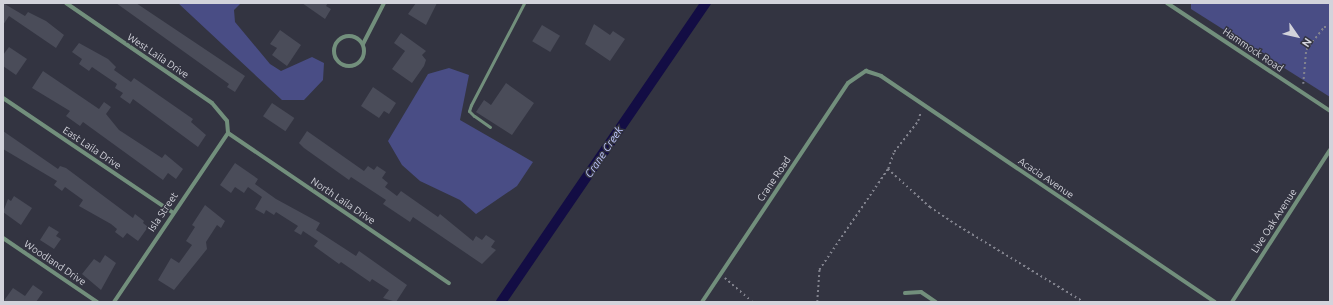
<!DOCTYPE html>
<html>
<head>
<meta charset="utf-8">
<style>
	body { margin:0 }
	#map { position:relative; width:1333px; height:305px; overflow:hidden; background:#333441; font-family:Ubuntu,sans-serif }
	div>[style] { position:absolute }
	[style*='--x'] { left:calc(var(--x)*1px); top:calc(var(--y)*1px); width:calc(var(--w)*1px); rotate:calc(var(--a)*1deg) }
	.green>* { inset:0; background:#494d85 }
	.canal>* { height:10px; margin:-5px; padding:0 5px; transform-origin:5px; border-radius:5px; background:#130d44 }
	.building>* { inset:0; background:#4a4c59; transform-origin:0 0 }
	.path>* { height:1.5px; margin-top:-0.75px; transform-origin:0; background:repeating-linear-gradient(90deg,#82838e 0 2px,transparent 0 5px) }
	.lane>* { height:3px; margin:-1.5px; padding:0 1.5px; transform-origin:1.5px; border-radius:1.5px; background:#728f7c }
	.street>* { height:4px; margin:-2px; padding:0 2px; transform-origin:2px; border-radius:2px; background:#728f7c }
	.street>.ring { margin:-2px; padding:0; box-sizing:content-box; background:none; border:4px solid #728f7c; border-radius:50% }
	span { translate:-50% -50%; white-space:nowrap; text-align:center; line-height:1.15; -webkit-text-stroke:3px #333441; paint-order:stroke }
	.street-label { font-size:10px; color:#d2d3db }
	.water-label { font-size:11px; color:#bfc6fd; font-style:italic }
	.frame { position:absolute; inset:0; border:4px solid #d2d3db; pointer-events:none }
	.north { position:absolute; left:1277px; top:16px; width:40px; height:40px; -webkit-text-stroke:3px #333441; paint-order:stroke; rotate:124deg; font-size:11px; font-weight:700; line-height:16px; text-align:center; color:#d2d3db }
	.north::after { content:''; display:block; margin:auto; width:14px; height:18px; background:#d2d3db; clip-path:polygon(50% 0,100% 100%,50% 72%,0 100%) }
</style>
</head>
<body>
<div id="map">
	<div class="green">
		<div style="clip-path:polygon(178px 3px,241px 3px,234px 10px,235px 22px,270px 64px,281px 71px,312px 57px,324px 63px,323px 80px,304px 100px,282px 100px)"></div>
		<div style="clip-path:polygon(1191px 3px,1330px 3px,1330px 97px,1191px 9px)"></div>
		<div style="clip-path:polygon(449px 68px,469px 75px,460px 120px,533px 162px,517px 186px,476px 214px,460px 200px,420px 181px,402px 165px,388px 141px,428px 74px)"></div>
	</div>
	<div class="canal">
		<div style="--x:501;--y:302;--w:363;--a:-55.6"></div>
	</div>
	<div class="building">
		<div style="clip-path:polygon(3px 3px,25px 16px,28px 12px,46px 21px,64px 35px,56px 48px,9px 16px,3px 25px)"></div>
		<div style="clip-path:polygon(116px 3px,136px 3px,245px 76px,235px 92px,227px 87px,229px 84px)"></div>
		<div style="clip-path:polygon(302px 3px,328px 3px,326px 6px,331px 9px,325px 19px)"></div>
		<div style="clip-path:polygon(416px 3px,437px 3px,426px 25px,408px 14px)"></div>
		<div style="clip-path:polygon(594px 24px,610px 35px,613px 31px,625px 39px,610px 61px,585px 44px)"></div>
		<div style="left:542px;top:25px;width:21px;height:19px;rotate:31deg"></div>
		<div style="clip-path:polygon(280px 30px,301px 45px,287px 66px,272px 55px,277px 48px,270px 44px)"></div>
		<div style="clip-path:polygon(401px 33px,426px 51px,422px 55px,426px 60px,424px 66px,412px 83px,392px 69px,405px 51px,394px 43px)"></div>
		<div style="clip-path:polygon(79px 43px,108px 59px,116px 67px,114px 70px,131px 82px,134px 78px,193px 119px,191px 122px,206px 135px,198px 147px,133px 99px,130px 104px,120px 97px,123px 93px,115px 88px,117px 84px,92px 67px,89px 71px,79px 64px,82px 59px,72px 52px)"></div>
		<div style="clip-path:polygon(9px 47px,27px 59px,16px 75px,3px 66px,3px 55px)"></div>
		<div style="clip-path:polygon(43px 71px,99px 109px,104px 102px,111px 107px,106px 114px,119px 130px,162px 158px,165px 154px,183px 169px,176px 179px,168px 173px,163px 180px,83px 122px,80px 126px,66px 116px,70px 111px,32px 88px)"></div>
		<div style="clip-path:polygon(506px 83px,534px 103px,512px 135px,476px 112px,484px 100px,491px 105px)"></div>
		<div style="clip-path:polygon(373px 87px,396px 103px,389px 114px,384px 111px,379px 118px,361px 106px)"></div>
		<div style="left:272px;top:103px;width:27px;height:16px;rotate:34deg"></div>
		<div style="clip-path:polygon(3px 131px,58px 169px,60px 166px,66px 168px,133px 218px,135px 214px,144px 221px,143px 223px,148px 227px,138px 241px,127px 233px,123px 238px,115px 232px,117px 229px,111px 224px,79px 206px,83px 200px,65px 187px,62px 191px,54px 185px,57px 181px,3px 149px)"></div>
		<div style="clip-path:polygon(307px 131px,364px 171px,368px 166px,374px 170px,377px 166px,386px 172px,382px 178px,388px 183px,385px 187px,397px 196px,401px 191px,438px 217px,440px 214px,473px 241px,476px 236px,482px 240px,486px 235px,495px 241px,491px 247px,496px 250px,482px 264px,413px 217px,410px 222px,383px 204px,386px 200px,351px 177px,349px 180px,304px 148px,299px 143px)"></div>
		<div style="clip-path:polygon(235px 163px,258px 179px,255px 184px,276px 199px,320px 223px,316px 230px,356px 256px,359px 251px,407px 285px,396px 302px,383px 298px,389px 290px,372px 279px,370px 282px,341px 262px,339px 264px,314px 246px,318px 241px,303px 231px,301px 235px,294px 231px,298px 226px,276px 212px,274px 215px,266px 210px,264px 214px,255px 209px,262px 197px,248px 187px,244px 193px,235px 187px,231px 193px,220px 185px)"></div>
		<div style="clip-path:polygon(14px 196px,32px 208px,21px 225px,3px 212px,8px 199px,11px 201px)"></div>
		<div style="clip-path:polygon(205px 205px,225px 221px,221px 228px,217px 225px,206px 242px,207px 249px,174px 290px,158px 280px,171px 258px,179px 263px,192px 245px,186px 241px,195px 227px,192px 225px)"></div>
		<div style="clip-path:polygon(49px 226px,59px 232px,56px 236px,61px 239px,54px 249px,40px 240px)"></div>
		<div style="clip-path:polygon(105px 255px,116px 263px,101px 290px,82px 274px,94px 259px,100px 263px)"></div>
		<div style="clip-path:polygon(33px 285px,43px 292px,36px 302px,3px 302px,13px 288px,25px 296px)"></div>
	</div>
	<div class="path">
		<div style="--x:1303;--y:84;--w:34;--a:-85"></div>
		<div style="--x:1306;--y:50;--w:29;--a:-52"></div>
		<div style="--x:1324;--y:27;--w:6;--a:0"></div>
		<div style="--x:888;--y:169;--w:57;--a:42.1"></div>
		<div style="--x:930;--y:207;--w:30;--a:34"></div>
		<div style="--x:955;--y:224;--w:151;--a:31.2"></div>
		<div style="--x:725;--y:278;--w:37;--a:41"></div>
		<div style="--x:817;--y:302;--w:32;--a:-86"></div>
		<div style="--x:819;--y:270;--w:122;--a:-55.7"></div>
		<div style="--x:888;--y:169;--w:18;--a:-71"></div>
		<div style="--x:894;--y:152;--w:39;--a:-52"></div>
		<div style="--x:918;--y:121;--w:10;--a:-73"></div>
	</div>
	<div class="lane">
		<div style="--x:490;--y:127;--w:19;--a:-145"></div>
		<div style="--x:474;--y:116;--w:7;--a:-135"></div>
		<div style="--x:469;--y:111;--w:6;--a:-72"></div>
		<div style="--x:471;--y:105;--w:115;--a:-62.5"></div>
	</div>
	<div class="street">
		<div style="--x:66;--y:3;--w:177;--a:34.4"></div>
		<div style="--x:212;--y:103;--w:23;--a:50"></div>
		<div style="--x:227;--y:121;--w:12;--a:85"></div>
		<div style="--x:1167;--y:3;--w:196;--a:33.5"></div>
		<div class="ring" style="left:334px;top:36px;width:26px;height:26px"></div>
		<div style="--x:363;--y:44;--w:46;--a:-62.9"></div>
		<div style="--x:3;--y:98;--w:204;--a:34"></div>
		<div style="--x:228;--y:133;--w:267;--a:34.2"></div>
		<div style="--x:3;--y:238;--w:114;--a:34.2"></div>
		<div style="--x:905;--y:293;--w:16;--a:-4"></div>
		<div style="--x:921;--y:292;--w:18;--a:34"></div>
		<div style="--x:114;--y:302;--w:204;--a:-56"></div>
		<div style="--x:702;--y:302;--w:263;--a:-56.3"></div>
		<div style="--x:848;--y:83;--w:22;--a:-34"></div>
		<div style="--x:866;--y:71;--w:16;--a:18"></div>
		<div style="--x:881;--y:76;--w:403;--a:34.1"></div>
		<div style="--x:1232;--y:302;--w:181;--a:-57.2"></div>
	</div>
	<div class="street-label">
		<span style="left:1253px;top:50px;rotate:34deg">Hammock Road</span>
		<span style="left:158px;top:56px;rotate:34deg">West Laila Drive</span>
		<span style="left:92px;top:148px;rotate:34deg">East Laila Drive</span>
		<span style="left:1046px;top:178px;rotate:34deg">Acacia Avenue</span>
		<span style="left:774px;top:179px;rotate:-56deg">Crane Road</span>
		<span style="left:343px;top:201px;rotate:34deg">North Laila Drive</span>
		<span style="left:163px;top:212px;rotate:-56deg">Isla Street</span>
		<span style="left:1274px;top:221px;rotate:-57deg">Live Oak Avenue</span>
		<span style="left:55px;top:263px;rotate:34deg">Woodland Drive</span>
	</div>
	<div class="water-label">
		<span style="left:604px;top:152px;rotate:-56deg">Crane Creek</span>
	</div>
	<div class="frame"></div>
	<div class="north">N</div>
</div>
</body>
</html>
